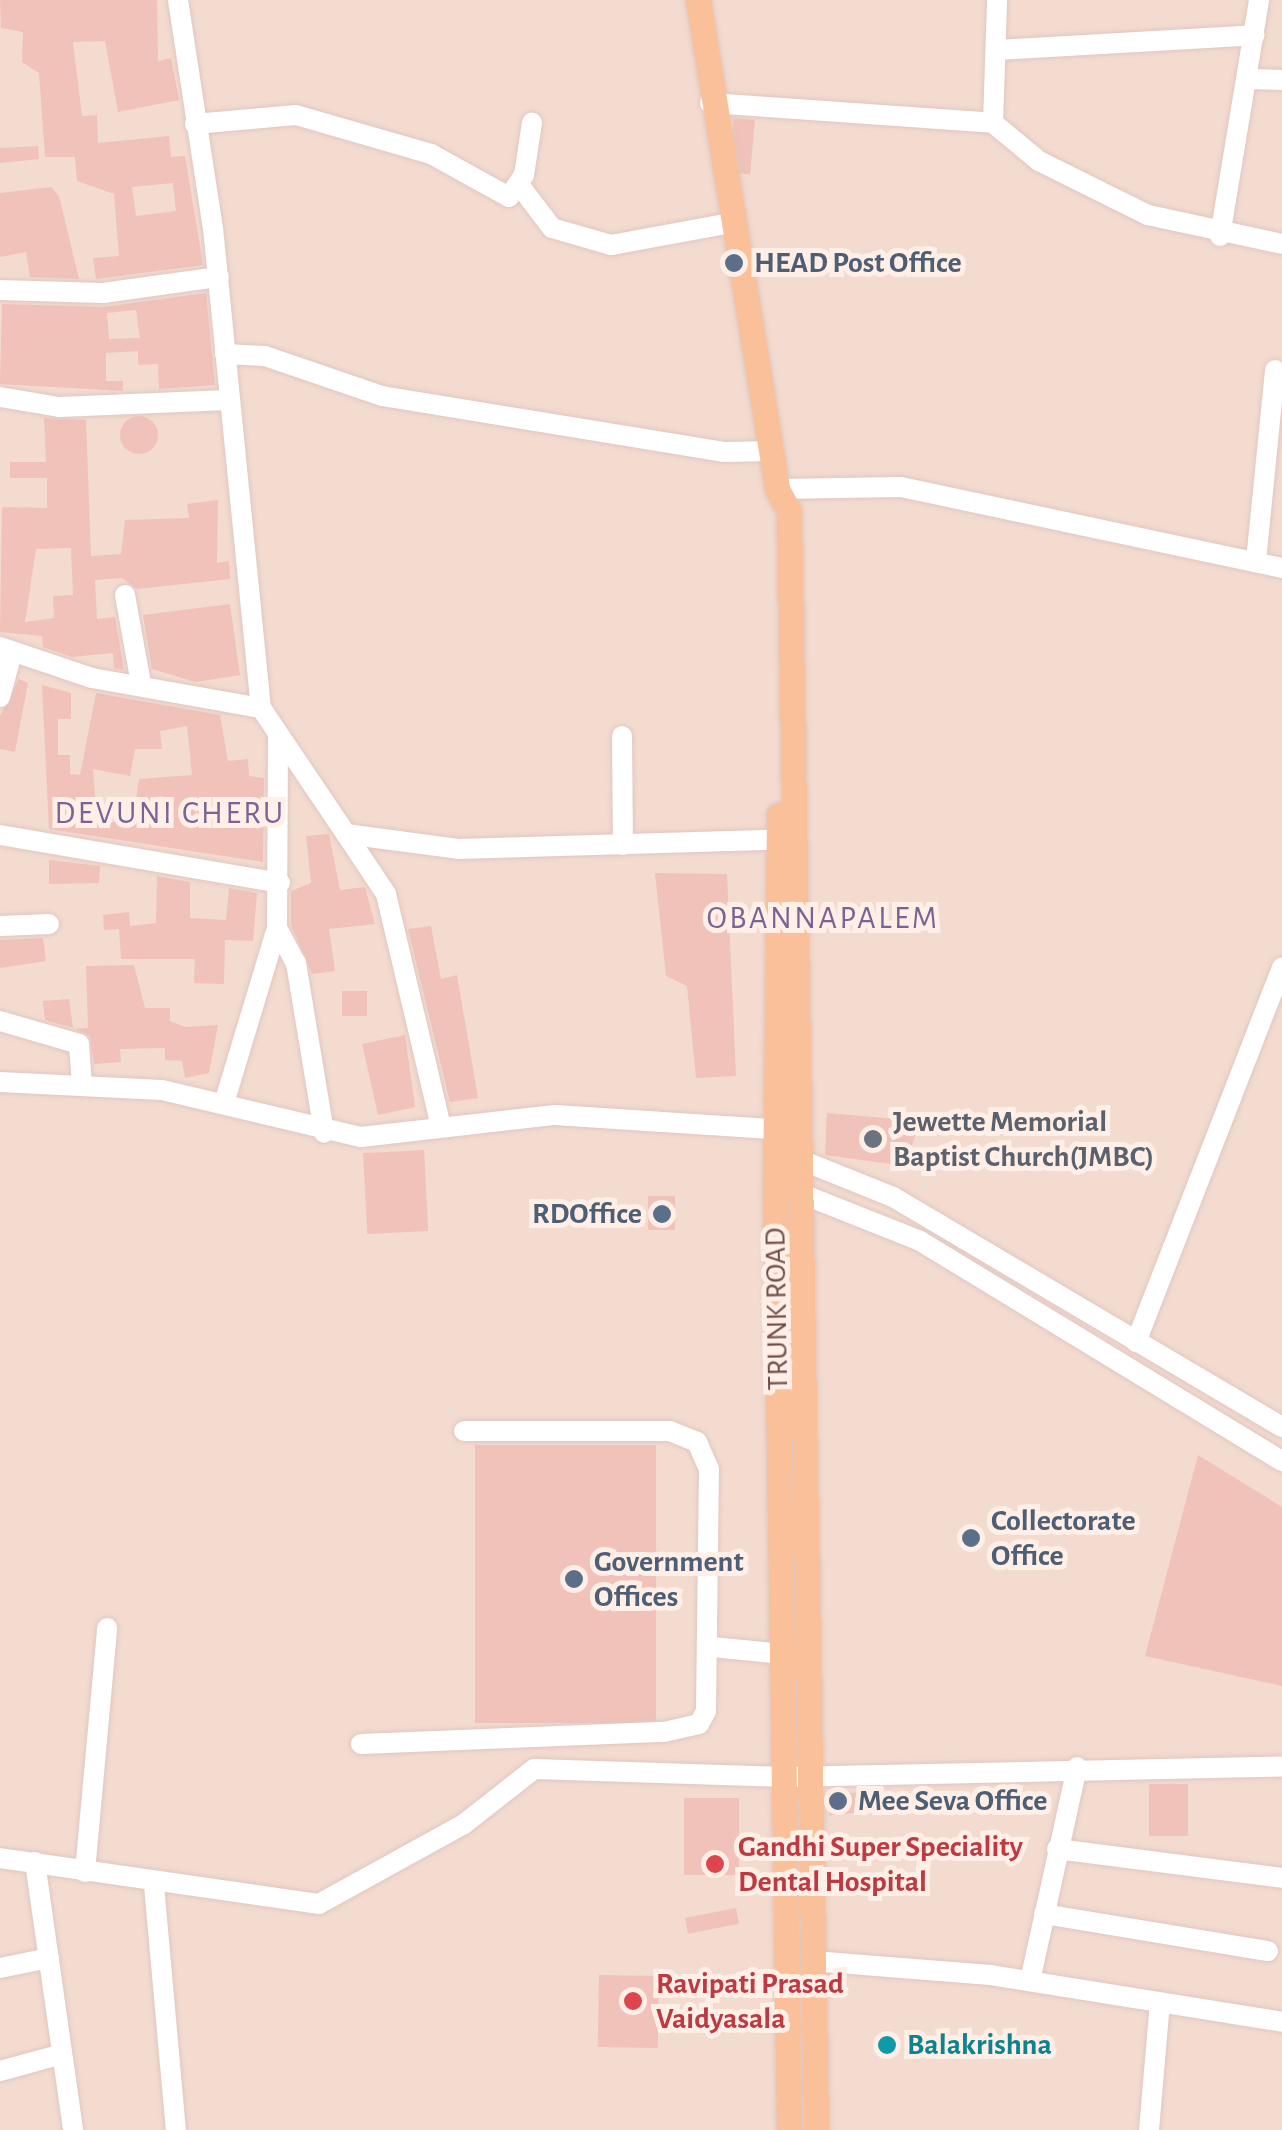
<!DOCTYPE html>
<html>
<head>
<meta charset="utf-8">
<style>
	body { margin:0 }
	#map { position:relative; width:1282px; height:2130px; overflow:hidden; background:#fbebe0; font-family:"Alegreya Sans",sans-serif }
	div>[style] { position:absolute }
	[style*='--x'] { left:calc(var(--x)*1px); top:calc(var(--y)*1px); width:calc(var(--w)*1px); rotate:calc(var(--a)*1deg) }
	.residential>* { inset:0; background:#f3dbcf; transform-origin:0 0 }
	.building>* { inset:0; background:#f0c2b9; transform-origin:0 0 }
	.round { border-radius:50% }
	.roads { filter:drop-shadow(0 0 2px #e1c7c0) drop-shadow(0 0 2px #e1c7c0) }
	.minor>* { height:20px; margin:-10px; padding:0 10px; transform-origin:10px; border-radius:10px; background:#fff }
	.major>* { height:25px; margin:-12.5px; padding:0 12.5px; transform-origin:12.5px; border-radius:12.5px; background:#f9c09a }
	.dots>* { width:28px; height:28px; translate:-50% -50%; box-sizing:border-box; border:5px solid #ffefe6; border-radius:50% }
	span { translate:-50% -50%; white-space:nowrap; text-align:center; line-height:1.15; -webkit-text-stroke:10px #ffefe6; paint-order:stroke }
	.service-label { font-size:30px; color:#4e5e75; font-weight:700 }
	.left { translate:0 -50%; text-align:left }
	.right { translate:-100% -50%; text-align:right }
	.worship-label { font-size:30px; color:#5b616d; font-weight:700 }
	.street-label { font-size:30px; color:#714e48 }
	.health-label { font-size:30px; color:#be3a42; font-weight:700 }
	.culture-label { font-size:30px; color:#0d838f; font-weight:700 }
	.neighbourhood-label { font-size:32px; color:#796494; letter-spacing:2.5px }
</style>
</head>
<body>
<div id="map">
	<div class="residential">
		<div style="left:0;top:0;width:1282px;height:2130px"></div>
	</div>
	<div class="building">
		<div style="clip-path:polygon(evenodd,0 0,157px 0,158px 61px,171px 58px,179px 100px,118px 112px,105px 41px,73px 42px,82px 116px,97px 115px,98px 143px,169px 136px,171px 157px,185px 156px,203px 265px,96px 279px,93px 258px,119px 256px,114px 194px,77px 181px,75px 157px,45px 157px,39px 73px,22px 62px,23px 32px,1px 28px,0 0,173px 183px,176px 211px,136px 216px,132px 187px,173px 183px)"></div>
		<div style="left:734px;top:118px;width:21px;height:55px;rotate:5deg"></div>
		<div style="clip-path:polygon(38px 146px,39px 159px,0 163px,0 148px)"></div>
		<div style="clip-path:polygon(51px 187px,59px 196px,79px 279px,30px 277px,26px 252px,0 257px,0 193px)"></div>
		<div style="clip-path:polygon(evenodd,206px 293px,215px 385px,159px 389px,158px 364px,138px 365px,138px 351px,106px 353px,106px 381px,123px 381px,123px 391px,0 384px,2px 304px,103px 307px,206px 293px,136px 310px,140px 338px,109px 339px,107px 313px,136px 310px)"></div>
		<div class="round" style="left:120px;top:416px;width:38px;height:38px"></div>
		<div style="clip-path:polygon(evenodd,44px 418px,86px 420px,91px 556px,121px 554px,125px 520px,189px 518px,187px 504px,218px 500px,217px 563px,229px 561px,230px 579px,137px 589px,122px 578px,95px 580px,97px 619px,115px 617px,124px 670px,114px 668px,113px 653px,72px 657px,43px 647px,42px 636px,0 632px,2px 507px,47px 508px,47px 478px,10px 478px,10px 462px,46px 462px,44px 418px,71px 548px,73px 595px,53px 596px,54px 618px,25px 622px,36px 549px,71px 548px)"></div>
		<div style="clip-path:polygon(230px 604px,240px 675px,196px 682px,152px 669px,143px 615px)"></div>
		<div style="clip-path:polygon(19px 679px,28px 683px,15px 752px,0 749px,0 716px)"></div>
		<div style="clip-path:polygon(evenodd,42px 685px,71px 693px,71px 719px,58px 719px,58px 755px,70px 755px,70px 774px,80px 775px,96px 693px,220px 715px,228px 761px,248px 759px,249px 776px,264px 778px,263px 862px,49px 829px,42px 685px,187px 726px,192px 775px,139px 779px,133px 819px,97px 825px,93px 769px,130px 776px,135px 749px,162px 749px,160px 731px,187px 726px)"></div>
		<div style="clip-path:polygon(329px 834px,340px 890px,365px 887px,375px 924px,329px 929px,335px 971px,312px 974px,291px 925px,291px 891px,311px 883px,306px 836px)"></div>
		<div style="clip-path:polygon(49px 860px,100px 866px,99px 883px,49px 884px)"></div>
		<div style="clip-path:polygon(655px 873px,727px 874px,736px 1076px,696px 1078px,687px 986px,666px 976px)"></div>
		<div style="clip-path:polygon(157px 876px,190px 882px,190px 918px,226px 920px,229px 888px,257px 893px,253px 941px,225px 940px,224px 984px,194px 983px,195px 959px,121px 959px,119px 929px,104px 930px,103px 915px,129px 912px,130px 926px,156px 923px)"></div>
		<div style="clip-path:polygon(431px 926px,441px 979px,457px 975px,478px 1098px,450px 1102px,408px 929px)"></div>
		<div style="clip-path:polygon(43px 938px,46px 961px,0 968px,0 940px)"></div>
		<div style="clip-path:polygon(134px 965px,145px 1008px,170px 1008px,170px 1021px,185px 1027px,218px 1025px,209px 1073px,185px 1078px,182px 1061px,165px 1060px,165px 1048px,120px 1049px,121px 1062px,94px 1064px,90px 1036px,75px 1029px,88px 1028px,86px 966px)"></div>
		<div style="left:367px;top:991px;width:25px;height:25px;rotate:90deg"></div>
		<div style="clip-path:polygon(69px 999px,73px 1028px,45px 1020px,43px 1001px)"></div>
		<div style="clip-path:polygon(405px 1035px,415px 1107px,378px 1115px,362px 1044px)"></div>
		<div style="clip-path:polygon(827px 1113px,920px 1121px,905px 1166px,825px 1155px)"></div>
		<div style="left:424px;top:1150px;width:81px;height:61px;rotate:87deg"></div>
		<div style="left:648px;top:1196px;width:27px;height:34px"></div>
		<div style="left:475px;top:1445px;width:181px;height:278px"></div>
		<div style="clip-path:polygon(1198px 1455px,1282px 1507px,1282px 1686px,1145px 1656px)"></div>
		<div style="left:1149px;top:1784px;width:39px;height:52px"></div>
		<div style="left:860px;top:1792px;width:20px;height:33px;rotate:84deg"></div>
		<div style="left:684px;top:1798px;width:55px;height:77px"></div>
		<div style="left:736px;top:1908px;width:16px;height:52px;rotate:79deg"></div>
		<div style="left:599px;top:1975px;width:60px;height:72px;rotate:1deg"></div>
	</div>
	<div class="roads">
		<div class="minor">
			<div style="--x:178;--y:0;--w:231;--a:81.3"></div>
			<div style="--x:213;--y:228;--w:482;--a:84.3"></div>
			<div style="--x:997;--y:50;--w:258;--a:-3.3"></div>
			<div style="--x:1251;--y:79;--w:31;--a:2"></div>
			<div style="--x:710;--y:103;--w:284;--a:4"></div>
			<div style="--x:993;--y:123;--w:60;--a:39.6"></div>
			<div style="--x:1039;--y:161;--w:122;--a:26.4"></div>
			<div style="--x:1148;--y:215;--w:137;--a:12.2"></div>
			<div style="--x:993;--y:123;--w:123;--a:-88.1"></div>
			<div style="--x:195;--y:124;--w:101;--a:-5.1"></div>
			<div style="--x:296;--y:115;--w:141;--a:16.1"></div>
			<div style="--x:431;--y:154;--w:89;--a:28.9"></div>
			<div style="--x:509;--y:197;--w:27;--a:-56"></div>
			<div style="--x:524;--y:175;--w:53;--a:-81.3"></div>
			<div style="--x:520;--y:186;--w:53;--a:52.7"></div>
			<div style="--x:552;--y:228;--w:61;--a:16.1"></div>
			<div style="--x:611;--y:245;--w:122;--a:-10.4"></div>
			<div style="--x:1220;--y:236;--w:239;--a:-80.6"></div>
			<div style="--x:0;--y:290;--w:103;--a:1.7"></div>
			<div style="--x:103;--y:293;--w:117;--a:-7.9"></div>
			<div style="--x:225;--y:354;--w:40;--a:2.9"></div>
			<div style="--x:265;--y:356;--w:124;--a:18.9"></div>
			<div style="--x:382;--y:396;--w:346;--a:9.3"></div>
			<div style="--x:723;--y:452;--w:51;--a:-1.1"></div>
			<div style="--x:0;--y:397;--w:60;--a:9.6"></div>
			<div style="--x:59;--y:407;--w:169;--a:-2.4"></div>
			<div style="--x:777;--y:489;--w:124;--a:-0.9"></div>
			<div style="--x:901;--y:487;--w:390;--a:12"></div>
			<div style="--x:1256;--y:561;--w:192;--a:-84.3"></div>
			<div style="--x:125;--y:595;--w:90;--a:79.8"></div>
			<div style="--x:0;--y:647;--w:97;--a:18.6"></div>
			<div style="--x:92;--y:678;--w:172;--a:10.1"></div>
			<div style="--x:261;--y:708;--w:152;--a:56"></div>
			<div style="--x:346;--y:834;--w:113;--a:7.6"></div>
			<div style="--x:458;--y:849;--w:331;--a:-1.7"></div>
			<div style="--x:0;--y:697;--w:46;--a:-74.7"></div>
			<div style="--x:622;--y:736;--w:109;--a:89.5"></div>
			<div style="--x:346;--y:834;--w:72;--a:56.3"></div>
			<div style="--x:386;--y:894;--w:238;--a:76.7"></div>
			<div style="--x:0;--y:835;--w:284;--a:9.7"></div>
			<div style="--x:0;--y:926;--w:49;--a:-2.3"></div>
			<div style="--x:277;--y:928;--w:40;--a:62"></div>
			<div style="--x:296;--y:963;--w:172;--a:80.6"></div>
			<div style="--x:0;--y:1021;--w:82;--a:16.2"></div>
			<div style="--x:79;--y:1044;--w:42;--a:85.9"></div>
			<div style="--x:0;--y:1082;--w:162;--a:2.8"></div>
			<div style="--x:162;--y:1090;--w:204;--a:13.3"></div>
			<div style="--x:361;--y:1137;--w:195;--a:-6.5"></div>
			<div style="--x:555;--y:1115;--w:232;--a:3.7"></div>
			<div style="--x:225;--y:1100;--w:180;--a:-73.2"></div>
			<div style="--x:277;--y:928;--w:193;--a:-89.7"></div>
			<div style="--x:786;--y:1154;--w:115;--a:21.9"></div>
			<div style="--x:893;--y:1197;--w:452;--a:30.6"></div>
			<div style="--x:787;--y:1188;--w:143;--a:21.7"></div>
			<div style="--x:920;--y:1241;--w:424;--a:31.3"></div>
			<div style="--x:1136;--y:1342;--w:402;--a:-68.7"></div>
			<div style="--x:712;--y:1647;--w:72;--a:5.6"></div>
			<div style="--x:361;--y:1744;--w:303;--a:-2.3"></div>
			<div style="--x:664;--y:1732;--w:36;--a:-13"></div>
			<div style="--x:699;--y:1724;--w:15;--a:-62"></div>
			<div style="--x:706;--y:1711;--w:242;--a:-89.3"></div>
			<div style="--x:709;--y:1469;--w:30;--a:-114"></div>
			<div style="--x:697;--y:1442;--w:29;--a:-158"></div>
			<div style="--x:670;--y:1431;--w:206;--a:180"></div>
			<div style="--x:1057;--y:1849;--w:227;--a:7.3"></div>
			<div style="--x:0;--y:1858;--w:322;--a:8.2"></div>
			<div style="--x:319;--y:1904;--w:166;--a:-28.9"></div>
			<div style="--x:464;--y:1824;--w:89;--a:-38.2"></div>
			<div style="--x:534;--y:1769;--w:251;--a:1.8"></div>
			<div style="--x:785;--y:1777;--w:497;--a:-1.2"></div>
			<div style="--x:35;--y:1862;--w:271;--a:81.9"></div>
			<div style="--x:85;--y:1872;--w:245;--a:-84.8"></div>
			<div style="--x:154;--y:1885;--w:246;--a:84.9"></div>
			<div style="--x:1044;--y:1914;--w:227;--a:9.4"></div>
			<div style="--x:813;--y:1961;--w:178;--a:4.5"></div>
			<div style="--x:990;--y:1975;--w:296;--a:9.1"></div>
			<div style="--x:0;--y:1968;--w:50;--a:-11.5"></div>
			<div style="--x:1030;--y:1981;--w:219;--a:-77.6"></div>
			<div style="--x:0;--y:2071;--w:64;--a:-15.3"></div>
			<div style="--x:1149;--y:2130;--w:128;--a:-85.1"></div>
		</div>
		<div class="major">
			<div style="--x:698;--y:0;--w:495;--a:80.8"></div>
			<div style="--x:777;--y:489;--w:26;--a:62"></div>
			<div style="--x:789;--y:512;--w:1618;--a:89.04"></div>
			<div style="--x:779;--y:815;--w:372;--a:90.6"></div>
			<div style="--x:775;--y:1187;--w:943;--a:89.15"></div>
		</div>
	</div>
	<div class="dots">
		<div style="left:734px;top:263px;background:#5c6f8a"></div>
		<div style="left:873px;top:1139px;background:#6b7280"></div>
		<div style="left:662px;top:1214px;background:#5c6f8a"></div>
		<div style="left:971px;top:1538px;background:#5c6f8a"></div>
		<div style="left:574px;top:1579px;background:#5c6f8a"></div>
		<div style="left:838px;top:1801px;background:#5c6f8a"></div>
		<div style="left:715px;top:1864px;background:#e0444e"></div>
		<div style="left:633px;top:2001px;background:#e0444e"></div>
		<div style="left:887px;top:2045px;background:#0f9aa8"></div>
	</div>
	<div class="service-label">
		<span class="left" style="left:754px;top:263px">HEAD Post Office</span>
		<span class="right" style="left:642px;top:1214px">RDOffice</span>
		<span class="left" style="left:991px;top:1538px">Collectorate<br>Office</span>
		<span class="left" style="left:594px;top:1579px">Government<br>Offices</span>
		<span class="left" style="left:858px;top:1801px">Mee Seva Office</span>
	</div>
	<div class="worship-label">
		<span class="left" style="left:893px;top:1139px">Jewette Memorial<br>Baptist Church(JMBC)</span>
	</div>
	<div class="street-label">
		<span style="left:777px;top:1309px;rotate:-91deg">TRUNK ROAD</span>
	</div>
	<div class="health-label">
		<span class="left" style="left:738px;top:1864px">Gandhi Super Speciality<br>Dental Hospital</span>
		<span class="left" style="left:656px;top:2001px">Ravipati Prasad<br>Vaidyasala</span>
	</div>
	<div class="culture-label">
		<span class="left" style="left:907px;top:2045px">Balakrishna</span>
	</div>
	<div class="neighbourhood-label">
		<span style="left:170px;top:813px">DEVUNI CHERU</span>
		<span style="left:823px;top:918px">OBANNAPALEM</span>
	</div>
</div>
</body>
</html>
